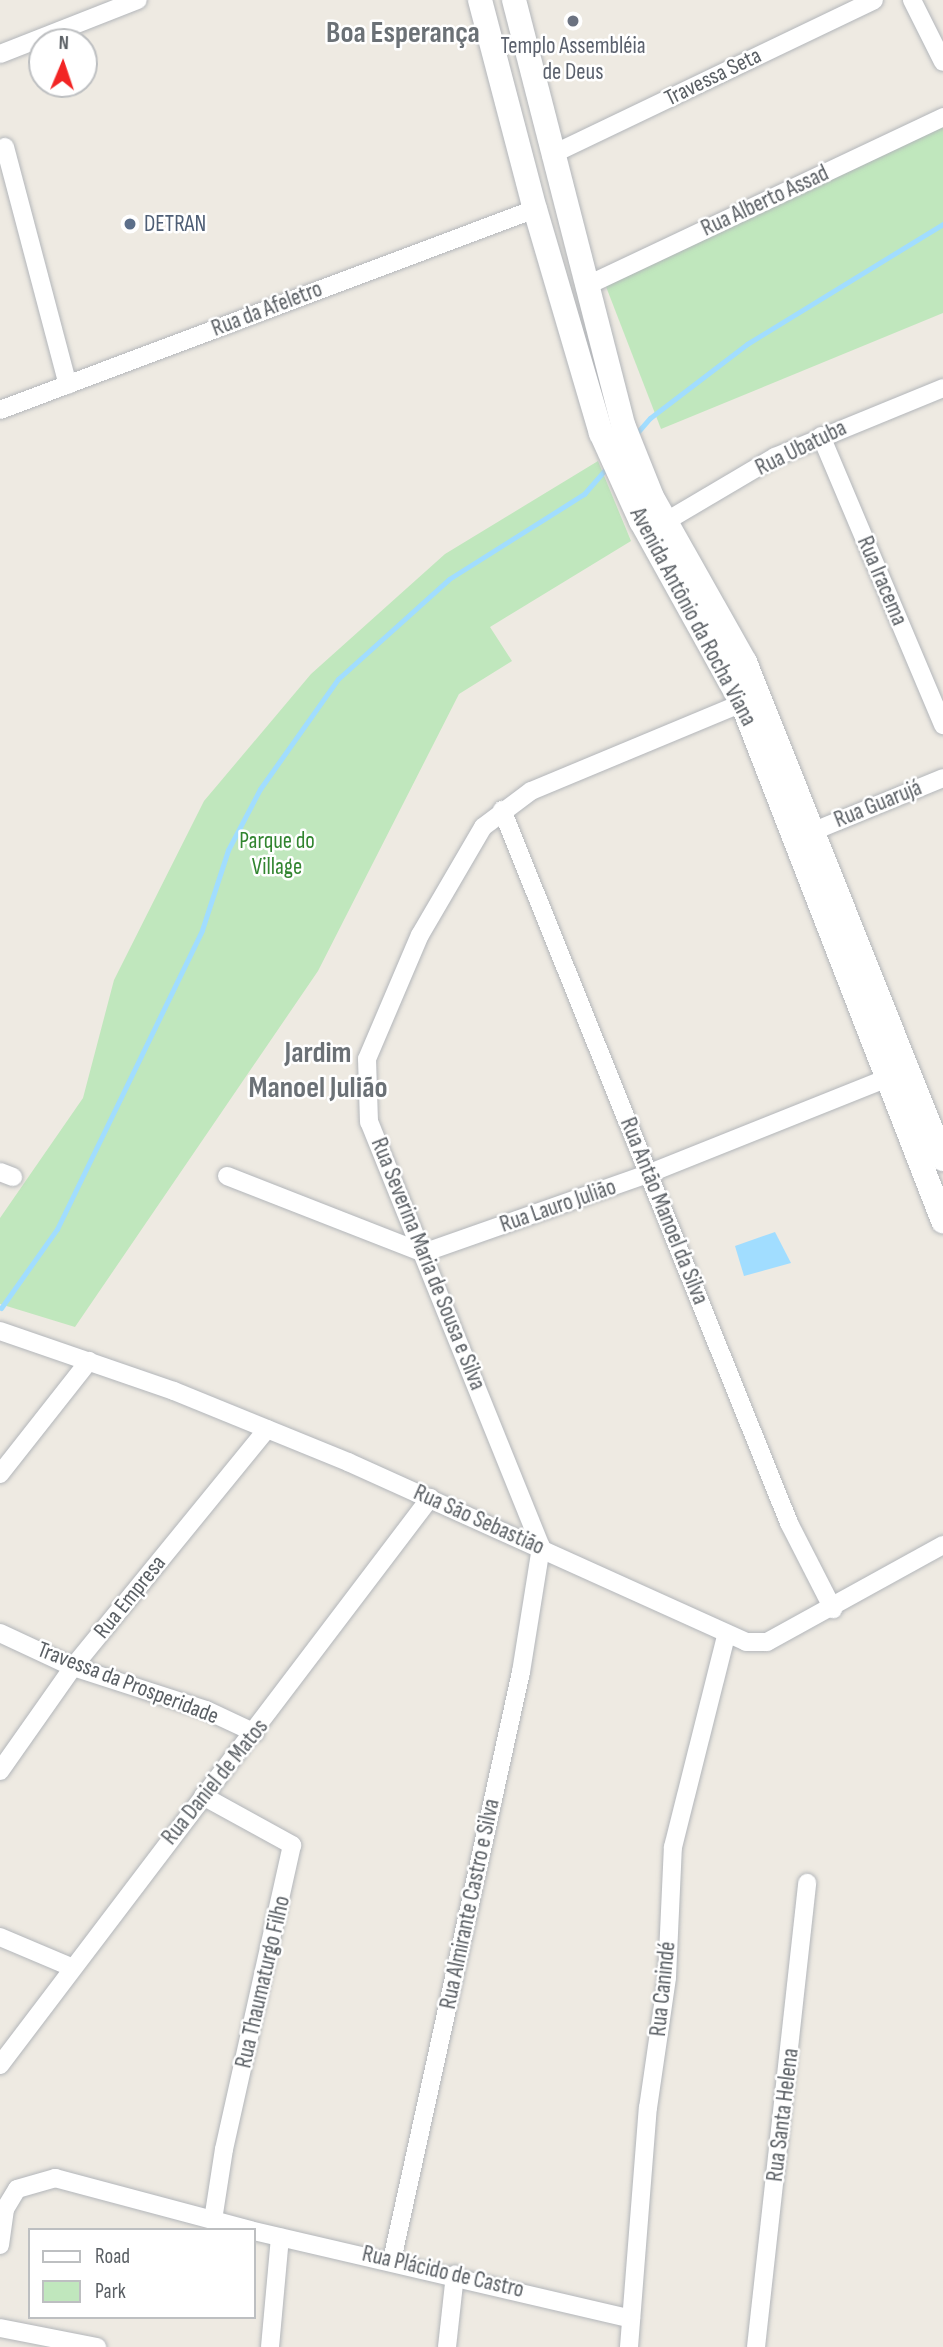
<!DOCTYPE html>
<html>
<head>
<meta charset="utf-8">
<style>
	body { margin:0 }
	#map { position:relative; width:943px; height:2347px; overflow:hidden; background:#eeeae2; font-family:"Sofia Sans Condensed",sans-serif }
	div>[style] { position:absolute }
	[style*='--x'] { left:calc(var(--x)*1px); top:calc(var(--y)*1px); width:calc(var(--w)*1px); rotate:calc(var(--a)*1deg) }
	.green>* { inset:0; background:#c0e7bd }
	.water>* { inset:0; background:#a1ddff }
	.stream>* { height:5px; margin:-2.5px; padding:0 2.5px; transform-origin:2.5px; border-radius:2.5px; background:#a1ddff }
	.roads { filter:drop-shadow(0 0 2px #b3b6ba) drop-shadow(0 0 2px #b3b6ba) }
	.minor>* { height:18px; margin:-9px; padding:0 9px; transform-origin:9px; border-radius:9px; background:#fff }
	.secondary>* { height:24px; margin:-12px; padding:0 12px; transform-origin:12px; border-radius:12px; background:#fff }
	.dots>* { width:19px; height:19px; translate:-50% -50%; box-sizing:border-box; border:4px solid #fff; border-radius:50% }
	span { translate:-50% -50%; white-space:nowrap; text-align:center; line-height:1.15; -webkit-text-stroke:5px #fff; paint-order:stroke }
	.worship-label { font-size:23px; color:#5b616d }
	.street-label { font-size:23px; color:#5a5f64 }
	.service-label { font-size:23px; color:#4e5e75 }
	.left { translate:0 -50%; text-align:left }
	.park-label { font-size:23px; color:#328530 }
	.district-label { font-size:30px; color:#6b7176; font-weight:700 }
	.legend { position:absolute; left:28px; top:2228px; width:228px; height:91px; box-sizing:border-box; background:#fff; border:2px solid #bdbfc1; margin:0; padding:9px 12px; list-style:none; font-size:21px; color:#5a5f64 }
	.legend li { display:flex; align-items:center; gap:14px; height:35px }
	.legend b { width:35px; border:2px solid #bdbfc1 }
	.north { position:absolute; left:28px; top:28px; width:70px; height:70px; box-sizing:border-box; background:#fff; border:2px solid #bdbfc1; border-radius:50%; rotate:2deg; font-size:19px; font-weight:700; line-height:28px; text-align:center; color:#5a5f64 }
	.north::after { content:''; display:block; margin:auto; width:24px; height:32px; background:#f22524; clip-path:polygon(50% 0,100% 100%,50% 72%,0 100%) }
</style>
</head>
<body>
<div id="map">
	<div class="green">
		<div style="clip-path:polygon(943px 126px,943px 313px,661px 429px,605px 284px)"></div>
		<div style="clip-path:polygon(598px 461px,631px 541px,490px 627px,512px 661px,459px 694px,318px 971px,75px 1327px,0 1304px,0 1218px,83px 1098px,114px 980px,204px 801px,311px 674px,445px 554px)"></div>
	</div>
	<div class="water">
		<div style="clip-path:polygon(775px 1232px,791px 1263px,744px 1276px,735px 1246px)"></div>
	</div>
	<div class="stream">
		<div style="--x:636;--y:434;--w:21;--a:-49"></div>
		<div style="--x:650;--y:418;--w:122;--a:-37.3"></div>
		<div style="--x:747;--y:344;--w:230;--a:-31.5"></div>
		<div style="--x:1;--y:1308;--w:97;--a:-54.7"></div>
		<div style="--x:57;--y:1229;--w:332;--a:-64.1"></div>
		<div style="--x:202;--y:930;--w:84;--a:-72"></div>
		<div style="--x:228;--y:850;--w:69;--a:-62.3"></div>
		<div style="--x:260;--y:789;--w:135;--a:-54.7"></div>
		<div style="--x:338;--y:679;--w:149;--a:-42"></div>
		<div style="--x:449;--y:579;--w:160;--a:-32.2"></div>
		<div style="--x:584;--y:494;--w:38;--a:-49"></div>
	</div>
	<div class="roads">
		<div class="minor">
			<div style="--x:912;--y:0;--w:69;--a:63.4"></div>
			<div style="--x:0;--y:54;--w:148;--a:-21.4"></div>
			<div style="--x:5;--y:147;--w:246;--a:75.2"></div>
			<div style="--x:551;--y:155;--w:358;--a:-25.6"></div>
			<div style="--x:588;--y:285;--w:393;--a:-25.3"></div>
			<div style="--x:0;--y:410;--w:572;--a:-20.59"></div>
			<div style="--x:821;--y:436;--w:314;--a:67.1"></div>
			<div style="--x:665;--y:522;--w:128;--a:-30.6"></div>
			<div style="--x:775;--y:457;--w:182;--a:-22.3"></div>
			<div style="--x:502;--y:810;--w:769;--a:68.07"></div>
			<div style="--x:789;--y:1523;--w:97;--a:62.9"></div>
			<div style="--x:814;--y:831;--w:139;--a:-22.3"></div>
			<div style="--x:0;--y:1172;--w:14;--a:21"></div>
			<div style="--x:227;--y:1176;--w:211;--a:21.4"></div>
			<div style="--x:423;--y:1253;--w:241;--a:-19.4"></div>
			<div style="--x:650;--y:1173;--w:256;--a:-21.8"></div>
			<div style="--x:0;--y:1331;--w:184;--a:19"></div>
			<div style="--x:174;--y:1391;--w:188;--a:22.2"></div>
			<div style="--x:348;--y:1462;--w:437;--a:24.3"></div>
			<div style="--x:746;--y:1642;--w:21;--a:0"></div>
			<div style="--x:767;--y:1642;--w:201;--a:-28.9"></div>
			<div style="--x:0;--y:1474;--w:144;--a:-51.8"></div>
			<div style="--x:0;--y:1633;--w:81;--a:25"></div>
			<div style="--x:73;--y:1667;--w:140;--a:17.9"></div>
			<div style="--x:206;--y:1710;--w:54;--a:25.1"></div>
			<div style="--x:0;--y:1771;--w:127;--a:-54.9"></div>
			<div style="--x:73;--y:1667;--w:307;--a:-50.8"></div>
			<div style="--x:203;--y:1796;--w:102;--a:28.8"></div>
			<div style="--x:292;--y:1845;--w:312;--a:102.6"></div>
			<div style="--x:224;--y:2149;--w:72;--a:98.8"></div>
			<div style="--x:0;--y:1937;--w:77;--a:22.9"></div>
			<div style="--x:0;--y:2065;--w:712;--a:-52.82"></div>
			<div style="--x:254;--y:2231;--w:387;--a:13.1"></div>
			<div style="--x:0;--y:2245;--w:36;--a:-82"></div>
			<div style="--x:5;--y:2209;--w:23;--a:-59"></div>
			<div style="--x:17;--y:2189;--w:40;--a:-16"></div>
			<div style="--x:55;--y:2178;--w:203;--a:14.9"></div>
			<div style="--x:392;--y:2260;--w:602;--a:-77.63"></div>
			<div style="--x:521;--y:1672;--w:127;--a:-80.9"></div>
			<div style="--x:541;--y:1547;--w:458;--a:-112"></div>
			<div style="--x:369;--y:1122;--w:63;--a:-91.8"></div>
			<div style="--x:367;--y:1059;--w:135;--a:-66.9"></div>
			<div style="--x:420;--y:935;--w:125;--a:-59.7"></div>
			<div style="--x:483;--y:827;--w:60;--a:-36.9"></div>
			<div style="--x:531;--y:791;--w:229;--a:-22.6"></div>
			<div style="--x:0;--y:2328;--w:99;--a:11.1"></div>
			<div style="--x:270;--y:2347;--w:110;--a:-84.8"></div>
			<div style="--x:447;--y:2347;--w:73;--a:-83.7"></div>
			<div style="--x:629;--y:2347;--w:240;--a:-85.5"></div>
			<div style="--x:648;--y:2108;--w:132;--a:-81.7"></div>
			<div style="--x:667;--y:1977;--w:130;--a:-87.4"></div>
			<div style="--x:673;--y:1847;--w:218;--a:-75.9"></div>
			<div style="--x:756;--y:2347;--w:467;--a:-83.7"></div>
		</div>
		<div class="secondary">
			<div style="--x:480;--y:0;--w:216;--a:75.3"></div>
			<div style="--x:535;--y:209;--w:234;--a:73.6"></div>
			<div style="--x:601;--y:433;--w:97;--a:65.6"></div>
			<div style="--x:641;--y:521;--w:208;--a:61"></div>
			<div style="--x:742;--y:703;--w:556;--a:68.79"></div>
			<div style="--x:514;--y:0;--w:441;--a:75.6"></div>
			<div style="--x:624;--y:427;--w:75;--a:68.2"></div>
			<div style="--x:652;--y:497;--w:189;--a:60.6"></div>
			<div style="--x:745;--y:662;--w:535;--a:68.28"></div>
		</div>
	</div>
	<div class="dots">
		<div style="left:573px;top:21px;background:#6b7280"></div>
		<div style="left:130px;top:224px;background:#5c6f8a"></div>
	</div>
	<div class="worship-label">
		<span style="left:573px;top:59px">Templo Assembléia<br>de Deus</span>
	</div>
	<div class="street-label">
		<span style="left:713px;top:77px;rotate:-26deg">Travessa Seta</span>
		<span style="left:765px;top:201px;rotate:-25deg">Rua Alberto Assad</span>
		<span style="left:267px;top:309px;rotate:-21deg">Rua da Afeletro</span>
		<span style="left:801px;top:448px;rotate:-26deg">Rua Ubatuba</span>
		<span style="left:882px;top:581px;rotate:67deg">Rua Iracema</span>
		<span style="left:693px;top:617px;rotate:62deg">Avenida Antônio da Rocha Viana</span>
		<span style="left:878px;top:804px;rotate:-22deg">Rua Guarujá</span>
		<span style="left:558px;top:1206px;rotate:-19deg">Rua Lauro Julião</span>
		<span style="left:664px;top:1211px;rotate:68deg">Rua Antão Manoel da Silva</span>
		<span style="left:428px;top:1264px;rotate:68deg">Rua Severina Maria de Sousa e Silva</span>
		<span style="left:479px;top:1520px;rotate:24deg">Rua São Sebastião</span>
		<span style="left:130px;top:1597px;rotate:-51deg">Rua Empresa</span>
		<span style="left:128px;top:1683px;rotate:21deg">Travessa da Prosperidade</span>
		<span style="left:215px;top:1782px;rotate:-51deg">Rua Daniel de Matos</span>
		<span style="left:470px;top:1904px;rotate:-78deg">Rua Almirante Castro e Silva</span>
		<span style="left:263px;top:1982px;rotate:-77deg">Rua Thaumaturgo Filho</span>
		<span style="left:663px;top:1989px;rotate:-84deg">Rua Canindé</span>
		<span style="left:783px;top:2115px;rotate:-83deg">Rua Santa Helena</span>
		<span style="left:443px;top:2272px;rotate:13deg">Rua Plácido de Castro</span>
	</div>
	<div class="service-label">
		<span class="left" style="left:144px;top:224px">DETRAN</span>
	</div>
	<div class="park-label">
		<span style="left:277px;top:854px">Parque do<br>Village</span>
	</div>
	<div class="district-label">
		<span style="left:403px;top:33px">Boa Esperança</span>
		<span style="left:318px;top:1070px">Jardim<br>Manoel Julião</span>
	</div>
	<ul class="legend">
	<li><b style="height:9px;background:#fff"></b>Road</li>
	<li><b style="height:19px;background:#c0e7bd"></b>Park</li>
	</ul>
	<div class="north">N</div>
</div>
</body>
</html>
